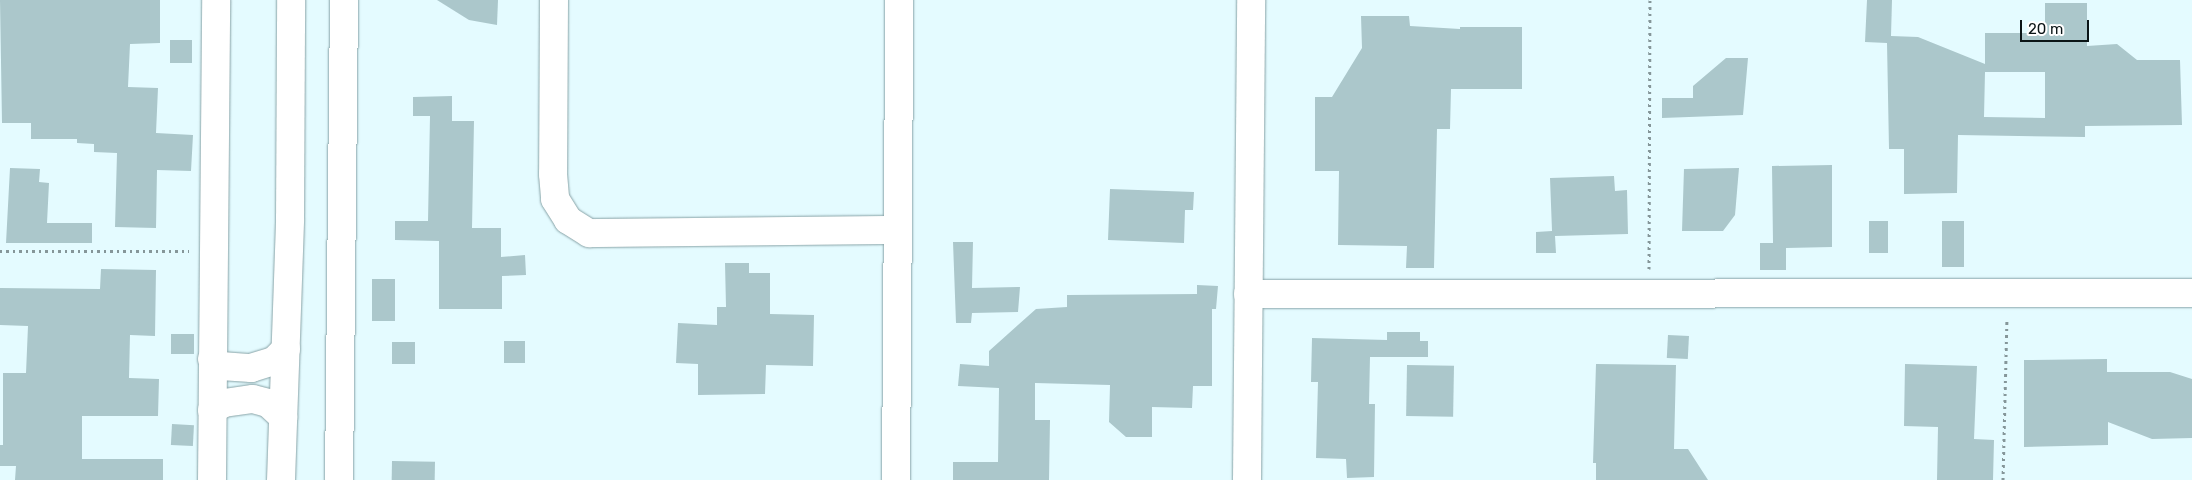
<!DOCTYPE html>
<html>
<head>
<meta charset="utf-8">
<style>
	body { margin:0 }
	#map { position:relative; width:2192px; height:480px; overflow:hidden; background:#e4fbff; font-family:Rubik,sans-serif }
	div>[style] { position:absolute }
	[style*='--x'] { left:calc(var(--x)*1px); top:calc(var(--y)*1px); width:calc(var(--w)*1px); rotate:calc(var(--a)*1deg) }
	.building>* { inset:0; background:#abc7cb; transform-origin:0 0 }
	.path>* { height:3px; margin-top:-1.5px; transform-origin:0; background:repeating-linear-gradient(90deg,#859699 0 2.5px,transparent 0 6.5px) }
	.roads { filter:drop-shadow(0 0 1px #88a3a7) drop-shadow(0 0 1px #88a3a7) }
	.minor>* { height:28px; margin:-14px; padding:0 14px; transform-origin:14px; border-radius:14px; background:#fff }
	.major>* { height:28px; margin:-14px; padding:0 14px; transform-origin:14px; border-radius:14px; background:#fff }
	span { translate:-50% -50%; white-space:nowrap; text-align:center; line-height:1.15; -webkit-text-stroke:4px #fff; paint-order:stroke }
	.scale { position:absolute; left:2020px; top:20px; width:69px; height:22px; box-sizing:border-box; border:2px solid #0a1416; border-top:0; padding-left:6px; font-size:15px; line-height:18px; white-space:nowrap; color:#0a1416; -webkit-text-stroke:4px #fff; paint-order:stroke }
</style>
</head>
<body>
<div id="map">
	<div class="building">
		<div style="clip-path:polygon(0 0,160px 0,160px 43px,130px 44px,128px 87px,158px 88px,156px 133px,193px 135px,191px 171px,157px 170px,156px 228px,115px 227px,117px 153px,94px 152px,94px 144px,77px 143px,77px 139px,31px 139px,31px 123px,2px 123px)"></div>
		<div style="clip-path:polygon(437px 0,498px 0,497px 25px,469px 20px)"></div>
		<div style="clip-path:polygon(evenodd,1867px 0,1892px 0,1891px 36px,1918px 37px,1985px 64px,1985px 33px,2045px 33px,2045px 3px,2087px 3px,2087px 46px,2117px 44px,2137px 60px,2180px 60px,2182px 125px,2085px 126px,2085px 137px,1958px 135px,1957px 193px,1904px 194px,1904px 149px,1889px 149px,1887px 43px,1865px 42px,1867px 0,1985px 72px,2045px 72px,2045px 118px,1984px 117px,1985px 72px)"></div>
		<div style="clip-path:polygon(1361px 16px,1409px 16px,1410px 26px,1460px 29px,1460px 27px,1522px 27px,1522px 89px,1451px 89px,1450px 129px,1437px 129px,1434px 268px,1406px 268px,1407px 246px,1338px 245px,1339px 171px,1315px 171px,1315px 97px,1332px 97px,1362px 48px)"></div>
		<div style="left:192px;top:40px;width:23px;height:22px;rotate:90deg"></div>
		<div style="clip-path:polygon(1726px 58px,1748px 58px,1743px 115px,1662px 118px,1662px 98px,1693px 98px,1693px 86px)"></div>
		<div style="clip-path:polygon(452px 96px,452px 121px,474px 121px,472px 228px,501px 228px,501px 257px,525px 255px,526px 275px,502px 276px,502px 309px,439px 309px,439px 241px,395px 240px,395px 221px,428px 221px,430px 116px,413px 116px,413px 97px)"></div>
		<div style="clip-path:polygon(1832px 165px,1832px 247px,1786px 248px,1786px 270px,1760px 270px,1760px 243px,1773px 243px,1772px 166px)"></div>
		<div style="clip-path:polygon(10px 168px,40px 169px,39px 182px,49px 183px,47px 223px,92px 223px,92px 243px,6px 243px)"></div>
		<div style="clip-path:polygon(1739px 168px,1735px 215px,1723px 231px,1682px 231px,1684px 169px)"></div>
		<div style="clip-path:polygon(1614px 176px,1615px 191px,1627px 190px,1628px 234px,1555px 236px,1556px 253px,1536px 253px,1536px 232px,1552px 231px,1550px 178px)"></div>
		<div style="clip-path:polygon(1110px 189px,1194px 192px,1193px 210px,1185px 210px,1184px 243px,1108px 240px)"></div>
		<div style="left:1869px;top:221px;width:19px;height:32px"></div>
		<div style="left:1942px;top:221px;width:22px;height:46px"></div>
		<div style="clip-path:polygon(953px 242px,973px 242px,972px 288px,1020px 287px,1018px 312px,972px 313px,971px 323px,956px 323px)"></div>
		<div style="clip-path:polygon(725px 263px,749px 263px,749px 273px,770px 273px,770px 314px,814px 315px,813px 366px,766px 365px,765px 394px,698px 395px,698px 364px,676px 363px,678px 323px,717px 325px,717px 307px,726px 307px)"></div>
		<div style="clip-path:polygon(101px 269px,156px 270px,155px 336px,130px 335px,129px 378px,159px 379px,158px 416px,82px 416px,82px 459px,163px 459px,163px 480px,15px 480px,16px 466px,0 466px,0 445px,3px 445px,3px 373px,26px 373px,28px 326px,0 325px,0 288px,100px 289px)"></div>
		<div style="left:372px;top:279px;width:23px;height:42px"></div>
		<div style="clip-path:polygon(1197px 285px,1218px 286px,1216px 309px,1212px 309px,1212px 386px,1193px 386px,1192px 408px,1152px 407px,1152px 437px,1126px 437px,1109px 422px,1110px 385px,1035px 383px,1035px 420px,1050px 420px,1049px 480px,953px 480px,953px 462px,998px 462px,999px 388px,958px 386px,960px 364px,989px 366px,989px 351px,1036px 309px,1067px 307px,1067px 295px,1197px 294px)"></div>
		<div style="clip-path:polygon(1387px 332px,1420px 332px,1420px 341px,1428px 341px,1428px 357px,1370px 357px,1369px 404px,1375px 404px,1374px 477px,1347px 478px,1346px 459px,1316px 458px,1318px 382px,1311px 382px,1312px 338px,1387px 340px)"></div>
		<div style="left:171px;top:334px;width:23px;height:20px"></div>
		<div style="left:1668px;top:335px;width:21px;height:23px;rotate:3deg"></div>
		<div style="left:504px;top:341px;width:21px;height:22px"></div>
		<div style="left:392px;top:342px;width:23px;height:22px"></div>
		<div style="clip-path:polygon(2107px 359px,2107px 372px,2170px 372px,2192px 379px,2192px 438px,2152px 439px,2108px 422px,2108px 445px,2024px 447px,2024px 360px)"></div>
		<div style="clip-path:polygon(1596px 364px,1676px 365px,1674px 449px,1688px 449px,1708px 480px,1596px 480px,1596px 463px,1593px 463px)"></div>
		<div style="clip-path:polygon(1905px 364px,1977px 366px,1974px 439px,1994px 440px,1993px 480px,1937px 480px,1938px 427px,1904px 426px)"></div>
		<div style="left:1407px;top:365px;width:47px;height:51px;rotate:1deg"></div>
		<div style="left:172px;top:424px;width:22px;height:21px;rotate:3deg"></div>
		<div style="left:392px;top:461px;width:43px;height:19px;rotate:1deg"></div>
	</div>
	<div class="path">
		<div style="--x:0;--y:251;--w:189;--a:0"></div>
		<div style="--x:1649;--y:269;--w:269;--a:-89.8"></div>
		<div style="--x:2003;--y:480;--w:162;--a:-88.6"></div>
	</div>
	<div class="roads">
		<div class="minor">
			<div style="--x:554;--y:0;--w:174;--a:90.3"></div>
			<div style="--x:553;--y:174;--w:25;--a:85"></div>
			<div style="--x:555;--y:199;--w:25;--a:58"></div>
			<div style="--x:568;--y:220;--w:25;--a:32"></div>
			<div style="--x:589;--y:233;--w:307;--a:-0.6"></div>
			<div style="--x:1248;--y:294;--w:944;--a:-0.06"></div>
			<div style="--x:212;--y:480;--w:480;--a:-89.5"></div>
			<div style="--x:896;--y:480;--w:480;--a:-89.6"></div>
			<div style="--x:1247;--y:480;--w:480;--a:-89.5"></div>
		</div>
		<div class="major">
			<div style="--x:212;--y:359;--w:11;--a:38"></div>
			<div style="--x:221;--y:366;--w:30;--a:4"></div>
			<div style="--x:251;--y:368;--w:24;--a:-17"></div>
			<div style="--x:274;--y:361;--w:17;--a:-45"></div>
			<div style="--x:212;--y:410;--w:14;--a:-30"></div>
			<div style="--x:224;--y:403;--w:29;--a:-8"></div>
			<div style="--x:253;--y:399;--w:16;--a:15"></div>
			<div style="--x:268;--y:403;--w:21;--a:43"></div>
			<div style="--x:281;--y:480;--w:261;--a:-88"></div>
			<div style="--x:290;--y:219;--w:219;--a:-89.7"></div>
			<div style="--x:339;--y:480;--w:480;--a:-89.4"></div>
		</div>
	</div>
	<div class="scale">20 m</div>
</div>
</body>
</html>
